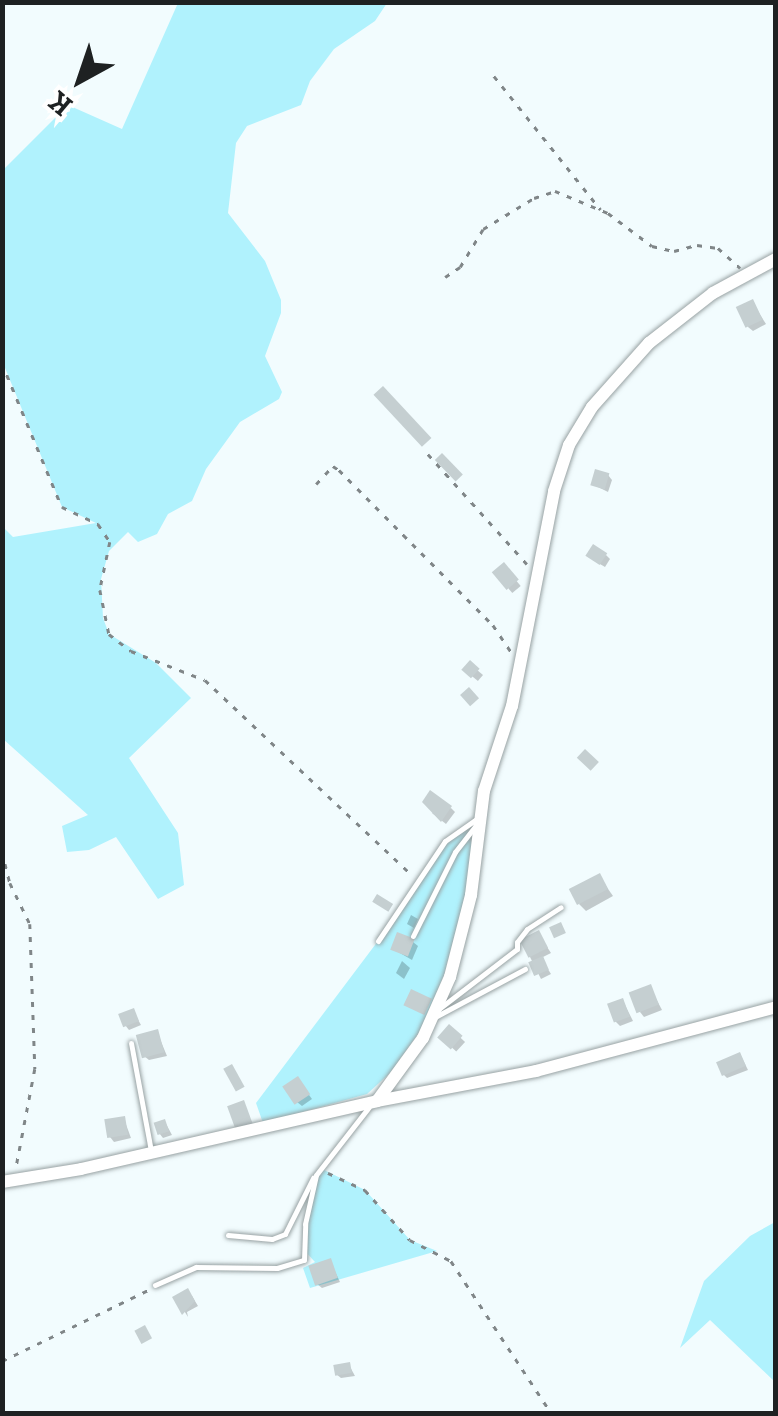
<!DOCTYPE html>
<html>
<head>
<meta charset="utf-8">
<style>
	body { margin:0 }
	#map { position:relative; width:778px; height:1416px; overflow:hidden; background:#f2fcfe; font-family:Bitter,serif }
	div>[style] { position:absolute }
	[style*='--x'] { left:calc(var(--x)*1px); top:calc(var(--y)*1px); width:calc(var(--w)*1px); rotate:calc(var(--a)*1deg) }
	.green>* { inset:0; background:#b0f2fd }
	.shadow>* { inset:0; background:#0003; transform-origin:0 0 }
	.building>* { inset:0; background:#c5cfd1; transform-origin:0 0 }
	.path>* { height:2.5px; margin-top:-1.25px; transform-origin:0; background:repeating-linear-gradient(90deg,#808688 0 5px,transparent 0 13px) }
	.roads { filter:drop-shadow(0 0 2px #98a2a3) drop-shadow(0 0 2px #98a2a3) }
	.lane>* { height:5px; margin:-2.5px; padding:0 2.5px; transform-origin:2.5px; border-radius:2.5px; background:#fff }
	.secondary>* { height:12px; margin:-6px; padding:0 6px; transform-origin:6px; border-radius:6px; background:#fff }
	span { translate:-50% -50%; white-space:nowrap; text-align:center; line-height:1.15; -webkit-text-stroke:10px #fff; paint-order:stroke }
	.frame { position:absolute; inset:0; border:5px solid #1e2122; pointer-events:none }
	.north { position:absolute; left:30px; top:30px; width:100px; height:100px; -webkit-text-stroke:8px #fff; paint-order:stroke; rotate:220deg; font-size:28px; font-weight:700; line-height:40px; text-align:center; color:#1e2122 }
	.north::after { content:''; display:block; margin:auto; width:35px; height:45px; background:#1e2122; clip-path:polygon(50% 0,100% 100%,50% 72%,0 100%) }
</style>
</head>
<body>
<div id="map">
	<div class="green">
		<div style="clip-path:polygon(245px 2px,387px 3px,375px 21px,334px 49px,310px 81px,301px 105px,247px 126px,236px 143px,228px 213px,265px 261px,281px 300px,281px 313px,265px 356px,282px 392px,279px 399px,240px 422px,206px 469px,192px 501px,168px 514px,157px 534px,138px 542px,128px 532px,109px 551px,101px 579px,103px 618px,109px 634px,156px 663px,191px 698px,129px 758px,178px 833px,184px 885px,158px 899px,116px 837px,89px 850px,67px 852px,62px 826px,88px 815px,3px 739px,3px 527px,13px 537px,96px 523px,62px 507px,3px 363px,3px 170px,68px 105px,122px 129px,178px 3px)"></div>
		<div style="clip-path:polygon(470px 822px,473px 847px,467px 889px,444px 975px,420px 1031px,390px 1073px,367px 1094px,263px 1123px,256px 1103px,378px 941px,445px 841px)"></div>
		<div style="clip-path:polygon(320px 1168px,365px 1190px,410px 1240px,437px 1251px,310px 1288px,303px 1268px,315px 1262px,303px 1249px,305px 1224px)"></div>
		<div style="clip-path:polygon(775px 1222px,775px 1382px,710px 1320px,680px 1348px,704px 1281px,750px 1236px)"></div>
	</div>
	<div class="shadow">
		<div style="clip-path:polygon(752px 302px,766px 324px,753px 331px,748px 327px)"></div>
		<div style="clip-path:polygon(608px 475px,612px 480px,608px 492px,592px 484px)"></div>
		<div style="clip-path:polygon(606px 555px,610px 559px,605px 567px,593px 560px)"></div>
		<div style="left:504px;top:566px;width:26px;height:11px;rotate:50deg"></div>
		<div style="left:470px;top:664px;width:17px;height:8px;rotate:40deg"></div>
		<div style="clip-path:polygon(451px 808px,455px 812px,446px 824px,432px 813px)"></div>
		<div style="clip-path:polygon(599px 876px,613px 896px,586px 911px,579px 904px)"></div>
		<div style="clip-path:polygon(411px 915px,418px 919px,414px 928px,407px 924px)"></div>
		<div style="clip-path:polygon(538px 933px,551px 953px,541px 958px,551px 974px,541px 979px,522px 941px)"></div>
		<div style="clip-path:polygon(413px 942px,418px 946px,412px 960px,393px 949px)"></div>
		<div style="clip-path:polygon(402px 961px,410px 968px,404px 979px,396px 973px)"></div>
		<div style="clip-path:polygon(650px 987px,662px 1010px,644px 1017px,640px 1012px)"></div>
		<div style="clip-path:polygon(623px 1001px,633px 1021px,620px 1026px,615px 1021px)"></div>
		<div style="clip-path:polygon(133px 1011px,141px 1025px,129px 1030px,125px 1025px)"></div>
		<div style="left:449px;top:1027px;width:22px;height:13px;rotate:43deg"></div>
		<div style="clip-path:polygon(157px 1032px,167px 1056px,149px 1060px,144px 1056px)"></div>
		<div style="clip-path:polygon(740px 1054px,748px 1070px,727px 1078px,723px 1074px)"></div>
		<div style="clip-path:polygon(301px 1084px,312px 1099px,302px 1106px,297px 1102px)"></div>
		<div style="clip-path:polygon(124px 1119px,131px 1138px,114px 1142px,110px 1137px)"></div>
		<div style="clip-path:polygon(165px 1122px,172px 1135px,163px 1138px,159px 1133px)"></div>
		<div style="clip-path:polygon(330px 1261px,340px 1282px,322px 1288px,317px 1284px)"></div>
		<div style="clip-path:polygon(192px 1296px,198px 1306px,187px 1312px,188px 1317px,176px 1298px)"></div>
		<div style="clip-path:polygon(349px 1365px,355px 1376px,341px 1378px,336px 1374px)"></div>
	</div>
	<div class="building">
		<div style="left:753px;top:299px;width:23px;height:19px;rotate:65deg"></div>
		<div style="left:383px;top:386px;width:71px;height:13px;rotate:47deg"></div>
		<div style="left:442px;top:453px;width:30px;height:10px;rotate:46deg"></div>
		<div style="left:595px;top:469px;width:15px;height:17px;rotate:16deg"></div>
		<div style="left:593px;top:544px;width:17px;height:14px;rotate:33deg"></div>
		<div style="left:504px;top:562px;width:23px;height:16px;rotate:50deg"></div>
		<div style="left:470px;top:660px;width:13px;height:13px;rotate:42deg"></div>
		<div style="left:469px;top:687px;width:15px;height:12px;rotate:48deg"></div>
		<div style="left:585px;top:749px;width:19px;height:12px;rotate:43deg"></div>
		<div style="clip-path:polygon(430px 790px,452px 806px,441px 822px,422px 802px)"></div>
		<div style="left:600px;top:873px;width:18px;height:35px;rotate:63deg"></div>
		<div style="left:377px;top:894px;width:19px;height:9px;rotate:32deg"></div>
		<div style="left:561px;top:922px;width:12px;height:13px;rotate:66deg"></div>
		<div style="left:539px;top:930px;width:20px;height:22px;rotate:63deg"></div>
		<div style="left:397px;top:932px;width:19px;height:19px;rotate:21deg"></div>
		<div style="left:543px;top:956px;width:15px;height:16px;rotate:67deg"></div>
		<div style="left:651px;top:984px;width:22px;height:24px;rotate:69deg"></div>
		<div style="left:411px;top:989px;width:23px;height:18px;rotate:25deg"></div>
		<div style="left:623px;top:998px;width:20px;height:17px;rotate:70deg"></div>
		<div style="left:134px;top:1008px;width:14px;height:17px;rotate:69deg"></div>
		<div style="left:449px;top:1024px;width:18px;height:18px;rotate:41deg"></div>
		<div style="left:158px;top:1029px;width:24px;height:23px;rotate:75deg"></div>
		<div style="left:740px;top:1052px;width:15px;height:26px;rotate:67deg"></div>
		<div style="left:232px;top:1064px;width:26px;height:10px;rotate:61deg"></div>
		<div style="left:298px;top:1076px;width:22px;height:19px;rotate:56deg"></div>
		<div style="left:244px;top:1100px;width:27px;height:18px;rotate:70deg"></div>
		<div style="left:125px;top:1116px;width:19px;height:21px;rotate:81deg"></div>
		<div style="left:165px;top:1119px;width:13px;height:12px;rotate:72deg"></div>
		<div style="left:331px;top:1258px;width:21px;height:24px;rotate:71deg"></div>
		<div style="clip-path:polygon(188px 1288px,195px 1301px,182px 1315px,172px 1297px)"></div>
		<div style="left:145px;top:1325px;width:15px;height:12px;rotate:62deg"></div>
		<div style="left:350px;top:1362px;width:11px;height:17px;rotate:80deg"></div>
	</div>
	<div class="path">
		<div style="--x:494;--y:76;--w:171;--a:51.4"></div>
		<div style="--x:445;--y:277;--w:18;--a:-34"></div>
		<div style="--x:460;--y:267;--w:44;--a:-58.8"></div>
		<div style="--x:483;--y:229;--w:60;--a:-31.3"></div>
		<div style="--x:534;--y:198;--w:22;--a:-18"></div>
		<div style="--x:555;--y:191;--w:57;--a:22.5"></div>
		<div style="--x:608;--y:213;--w:55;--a:36.9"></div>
		<div style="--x:652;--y:246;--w:23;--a:13"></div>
		<div style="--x:674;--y:251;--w:24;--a:-15"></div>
		<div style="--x:697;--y:245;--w:21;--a:8"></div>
		<div style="--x:718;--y:248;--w:30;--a:42"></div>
		<div style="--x:2;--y:363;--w:156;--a:67.4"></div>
		<div style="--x:62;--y:507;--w:40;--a:25"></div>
		<div style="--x:98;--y:524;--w:22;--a:56"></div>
		<div style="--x:110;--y:542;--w:49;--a:101.8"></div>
		<div style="--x:100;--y:590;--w:45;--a:78.4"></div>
		<div style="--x:109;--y:634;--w:28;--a:38"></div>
		<div style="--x:131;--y:651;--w:79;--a:21.4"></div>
		<div style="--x:205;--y:680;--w:283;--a:43.3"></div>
		<div style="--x:428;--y:454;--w:148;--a:48"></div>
		<div style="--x:316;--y:484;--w:25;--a:-47"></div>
		<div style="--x:333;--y:466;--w:7;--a:34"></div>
		<div style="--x:339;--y:470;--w:218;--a:45.2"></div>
		<div style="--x:493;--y:625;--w:32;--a:56"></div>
		<div style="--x:2;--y:851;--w:33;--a:76"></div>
		<div style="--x:10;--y:883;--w:46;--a:64"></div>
		<div style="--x:30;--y:924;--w:145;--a:88"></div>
		<div style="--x:35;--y:1069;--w:102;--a:100.8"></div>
		<div style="--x:328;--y:1173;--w:41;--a:24.7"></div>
		<div style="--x:365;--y:1190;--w:67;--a:48"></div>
		<div style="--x:410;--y:1240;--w:46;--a:27.1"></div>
		<div style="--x:451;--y:1261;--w:183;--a:56.6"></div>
		<div style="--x:2;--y:1361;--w:165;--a:-25.9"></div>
	</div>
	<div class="roads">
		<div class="lane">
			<div style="--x:413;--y:936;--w:94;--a:-63.4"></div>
			<div style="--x:455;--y:852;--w:33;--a:-52"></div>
			<div style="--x:378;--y:941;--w:120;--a:-56.2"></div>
			<div style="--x:445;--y:841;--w:40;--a:-34.9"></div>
			<div style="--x:440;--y:1008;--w:97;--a:-37.5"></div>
			<div style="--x:517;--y:949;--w:7;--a:-90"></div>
			<div style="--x:517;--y:942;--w:16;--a:-52"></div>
			<div style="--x:527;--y:929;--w:40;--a:-32.9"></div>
			<div style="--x:435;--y:1017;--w:102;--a:-28.1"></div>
			<div style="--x:131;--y:1043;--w:110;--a:79.5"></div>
			<div style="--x:228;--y:1235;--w:44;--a:5.2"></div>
			<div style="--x:272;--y:1239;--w:14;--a:-21"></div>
			<div style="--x:285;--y:1234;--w:63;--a:-63.4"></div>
			<div style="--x:155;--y:1285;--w:45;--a:-23.7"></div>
			<div style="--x:196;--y:1267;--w:81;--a:0.7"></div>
			<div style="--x:277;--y:1268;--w:28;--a:-17"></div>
			<div style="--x:304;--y:1260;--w:36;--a:-88"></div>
			<div style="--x:305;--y:1224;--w:50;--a:-77.3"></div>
			<div style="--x:316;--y:1175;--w:86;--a:-52.1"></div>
		</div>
		<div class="secondary">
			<div style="--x:377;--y:1101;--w:78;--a:-53.9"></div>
			<div style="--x:423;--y:1038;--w:67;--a:-66.1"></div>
			<div style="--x:450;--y:977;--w:85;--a:-75.6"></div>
			<div style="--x:471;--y:895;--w:105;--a:-82.9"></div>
			<div style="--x:484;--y:791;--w:89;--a:-71.8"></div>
			<div style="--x:512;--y:706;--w:219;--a:-78.9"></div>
			<div style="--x:554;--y:491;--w:48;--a:-71.9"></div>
			<div style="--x:569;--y:445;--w:44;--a:-58.8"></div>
			<div style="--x:592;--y:407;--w:86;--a:-48.3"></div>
			<div style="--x:649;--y:343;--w:81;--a:-38"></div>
			<div style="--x:713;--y:293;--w:72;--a:-28.4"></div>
			<div style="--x:2;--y:1182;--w:80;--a:-9.3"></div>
			<div style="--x:81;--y:1169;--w:304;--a:-12.9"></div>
			<div style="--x:377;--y:1101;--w:162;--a:-10.7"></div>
			<div style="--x:536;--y:1071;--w:248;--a:-14.9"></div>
		</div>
	</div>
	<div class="frame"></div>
	<div class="north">K</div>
</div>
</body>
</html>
